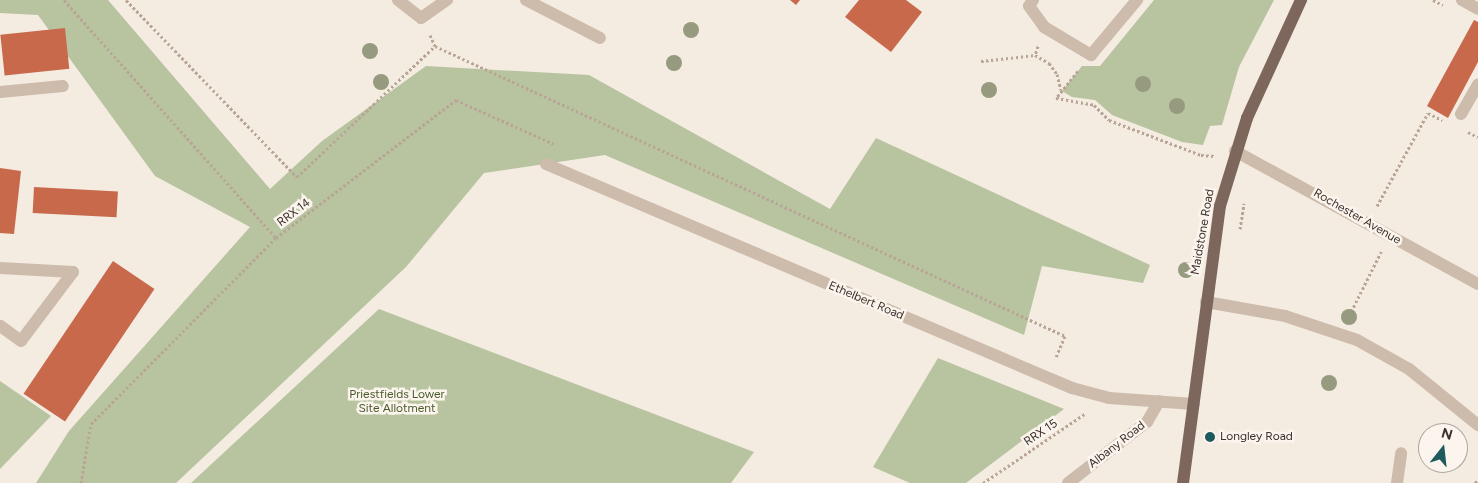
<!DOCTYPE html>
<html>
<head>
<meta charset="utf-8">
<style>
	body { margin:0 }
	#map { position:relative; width:1478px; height:483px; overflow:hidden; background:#f4ebe1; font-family:Figtree,sans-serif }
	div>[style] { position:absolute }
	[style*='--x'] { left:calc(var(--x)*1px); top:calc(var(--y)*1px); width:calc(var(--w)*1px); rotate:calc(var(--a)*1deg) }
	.green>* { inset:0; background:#b8c4a0 }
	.building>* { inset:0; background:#c8694b; transform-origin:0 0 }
	.path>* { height:3px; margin-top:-1.5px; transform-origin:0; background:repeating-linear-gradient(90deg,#b9a596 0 2.5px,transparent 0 5px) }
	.minor>* { height:12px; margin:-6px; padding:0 6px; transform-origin:6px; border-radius:6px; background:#cdbbac }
	.major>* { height:12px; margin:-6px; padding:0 6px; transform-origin:6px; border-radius:6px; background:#7d675c }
	.trees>* { width:16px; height:16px; margin:-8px; border-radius:50%; background:#969b7f }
	.dots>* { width:14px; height:14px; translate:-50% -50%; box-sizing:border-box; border:2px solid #fbf5ee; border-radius:50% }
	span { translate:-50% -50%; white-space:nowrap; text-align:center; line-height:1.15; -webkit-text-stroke:5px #fbf5ee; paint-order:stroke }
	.street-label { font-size:12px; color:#3b302b }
	.park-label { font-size:12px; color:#4a5a2e }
	.poi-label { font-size:12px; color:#3b302b }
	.left { translate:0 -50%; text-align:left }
	.north { position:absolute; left:1418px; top:423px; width:50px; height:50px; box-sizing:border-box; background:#fbf5ee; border:1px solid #aea6a0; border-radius:50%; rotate:16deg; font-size:14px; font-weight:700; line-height:20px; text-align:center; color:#3b302b }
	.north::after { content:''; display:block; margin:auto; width:18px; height:22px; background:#1f5a5e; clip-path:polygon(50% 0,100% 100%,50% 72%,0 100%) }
</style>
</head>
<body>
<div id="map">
	<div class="green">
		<div style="clip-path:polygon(0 0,108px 0,270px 189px,322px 141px,426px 66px,589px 75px,830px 209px,876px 138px,1150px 265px,1143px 283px,1042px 266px,1024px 335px,605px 155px,484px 173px,406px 267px,176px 483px,36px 483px,69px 431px,250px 227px,155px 176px,38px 15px,0 13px)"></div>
		<div style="clip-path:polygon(1154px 0,1274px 0,1239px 67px,1222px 125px,1210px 126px,1203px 145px,1182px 142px,1112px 115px,1095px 100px,1072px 97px,1062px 91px,1082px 66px,1100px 66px)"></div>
		<div style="clip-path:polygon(379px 309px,754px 452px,731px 483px,191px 483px)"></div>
		<div style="clip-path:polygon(938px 358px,1064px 409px,966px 483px,910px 483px,873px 467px)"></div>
		<div style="clip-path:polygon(0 381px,51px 416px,0 469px)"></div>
	</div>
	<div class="building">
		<div style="clip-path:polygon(790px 0,800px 0,796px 5px)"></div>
		<div style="clip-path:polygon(859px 0,906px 0,922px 12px,891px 52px,845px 17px)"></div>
		<div style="clip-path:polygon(1474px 20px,1478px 22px,1478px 62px,1448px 118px,1427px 106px)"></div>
		<div style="left:65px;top:28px;width:41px;height:65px;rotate:84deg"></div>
		<div style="clip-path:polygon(0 168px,21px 171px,14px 234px,0 233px)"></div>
		<div style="left:34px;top:187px;width:84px;height:26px;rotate:3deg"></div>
		<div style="left:113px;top:261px;width:50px;height:160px;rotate:34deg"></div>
	</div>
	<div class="path">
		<div style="--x:64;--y:0;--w:319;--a:48.3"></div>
		<div style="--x:276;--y:238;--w:227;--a:-37.5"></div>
		<div style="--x:456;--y:100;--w:107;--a:24.2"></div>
		<div style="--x:126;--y:0;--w:246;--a:46"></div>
		<div style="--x:297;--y:177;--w:190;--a:-43.5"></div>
		<div style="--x:435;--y:46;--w:694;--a:24.72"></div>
		<div style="--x:1065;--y:336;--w:25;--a:113"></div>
		<div style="--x:1433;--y:0;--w:11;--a:27"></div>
		<div style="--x:430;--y:35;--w:12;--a:66"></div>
		<div style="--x:1038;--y:46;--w:9;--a:108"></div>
		<div style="--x:1035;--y:55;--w:16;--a:30"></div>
		<div style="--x:1049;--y:63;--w:14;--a:54"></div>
		<div style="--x:1057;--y:74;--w:16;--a:76"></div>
		<div style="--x:981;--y:61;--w:54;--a:-6.3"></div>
		<div style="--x:1078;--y:71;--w:35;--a:129"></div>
		<div style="--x:1056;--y:98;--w:39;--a:10"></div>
		<div style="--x:1094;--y:105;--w:21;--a:45"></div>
		<div style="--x:1109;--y:120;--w:98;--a:20.8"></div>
		<div style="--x:1201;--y:155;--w:13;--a:4"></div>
		<div style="--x:1468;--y:132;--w:11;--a:27"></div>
		<div style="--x:1377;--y:206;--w:106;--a:-61.3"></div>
		<div style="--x:1428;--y:113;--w:16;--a:27"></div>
		<div style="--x:1240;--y:229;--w:26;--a:-81"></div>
		<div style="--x:1349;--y:316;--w:72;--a:-63.4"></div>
		<div style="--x:81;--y:483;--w:60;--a:-80.4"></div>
		<div style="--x:91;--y:424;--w:262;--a:-45.2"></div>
		<div style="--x:983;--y:483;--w:125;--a:-34.2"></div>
		<div style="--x:1475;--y:483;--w:4;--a:-45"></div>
	</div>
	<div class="minor">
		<div style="--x:398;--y:0;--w:29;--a:38"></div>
		<div style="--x:421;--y:18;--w:32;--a:-35"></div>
		<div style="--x:526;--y:0;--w:83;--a:27.2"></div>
		<div style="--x:1033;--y:0;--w:7;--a:124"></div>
		<div style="--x:1029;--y:6;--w:26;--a:54"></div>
		<div style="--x:1044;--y:27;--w:55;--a:30.8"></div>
		<div style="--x:1091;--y:55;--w:72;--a:-50.1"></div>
		<div style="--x:1462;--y:0;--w:18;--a:29"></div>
		<div style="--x:0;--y:92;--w:63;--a:-5.4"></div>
		<div style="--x:1461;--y:114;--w:34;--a:-60"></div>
		<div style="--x:1235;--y:151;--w:277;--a:28.7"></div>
		<div style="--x:546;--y:164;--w:572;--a:23.07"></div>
		<div style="--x:1072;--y:388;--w:38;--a:15"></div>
		<div style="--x:1109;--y:398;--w:85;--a:4"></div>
		<div style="--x:0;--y:268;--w:73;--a:3.1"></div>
		<div style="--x:73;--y:272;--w:86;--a:127"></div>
		<div style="--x:21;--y:341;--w:26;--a:-144"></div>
		<div style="--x:1206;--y:302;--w:80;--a:10"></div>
		<div style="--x:1285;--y:316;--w:76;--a:18.4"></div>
		<div style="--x:1357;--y:340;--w:60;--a:29.1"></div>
		<div style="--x:1409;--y:369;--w:89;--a:39.1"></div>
		<div style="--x:1068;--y:483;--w:100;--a:-37.7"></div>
		<div style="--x:1147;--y:422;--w:24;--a:-60"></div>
		<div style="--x:1397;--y:483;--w:30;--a:-82"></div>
	</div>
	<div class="major">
		<div style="--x:1183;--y:483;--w:279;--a:-82.4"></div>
		<div style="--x:1220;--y:206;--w:92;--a:-72.9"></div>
		<div style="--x:1247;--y:118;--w:130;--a:-65.4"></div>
	</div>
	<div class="trees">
		<div style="left:691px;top:30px"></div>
		<div style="left:370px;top:51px"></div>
		<div style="left:674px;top:63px"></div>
		<div style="left:381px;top:82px"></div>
		<div style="left:1143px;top:84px"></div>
		<div style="left:989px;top:90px"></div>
		<div style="left:1177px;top:106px"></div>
		<div style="left:1186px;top:270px"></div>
		<div style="left:1349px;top:317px"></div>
		<div style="left:1329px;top:383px"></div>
	</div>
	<div class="dots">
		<div style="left:1210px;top:437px;background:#1f5a5e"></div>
	</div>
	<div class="street-label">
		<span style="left:294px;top:213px;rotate:-37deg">RRX 14</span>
		<span style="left:1357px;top:217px;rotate:30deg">Rochester Avenue</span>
		<span style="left:1203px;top:232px;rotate:-80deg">Maidstone Road</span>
		<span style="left:866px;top:301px;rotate:23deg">Ethelbert Road</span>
		<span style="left:1041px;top:433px;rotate:-34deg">RRX 15</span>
		<span style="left:1117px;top:445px;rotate:-38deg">Albany Road</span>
	</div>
	<div class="park-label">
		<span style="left:397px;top:402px">Priestfields Lower<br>Site Allotment</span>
	</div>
	<div class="poi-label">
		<span class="left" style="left:1220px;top:437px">Longley Road</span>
	</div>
	<div class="north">N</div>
</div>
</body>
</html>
